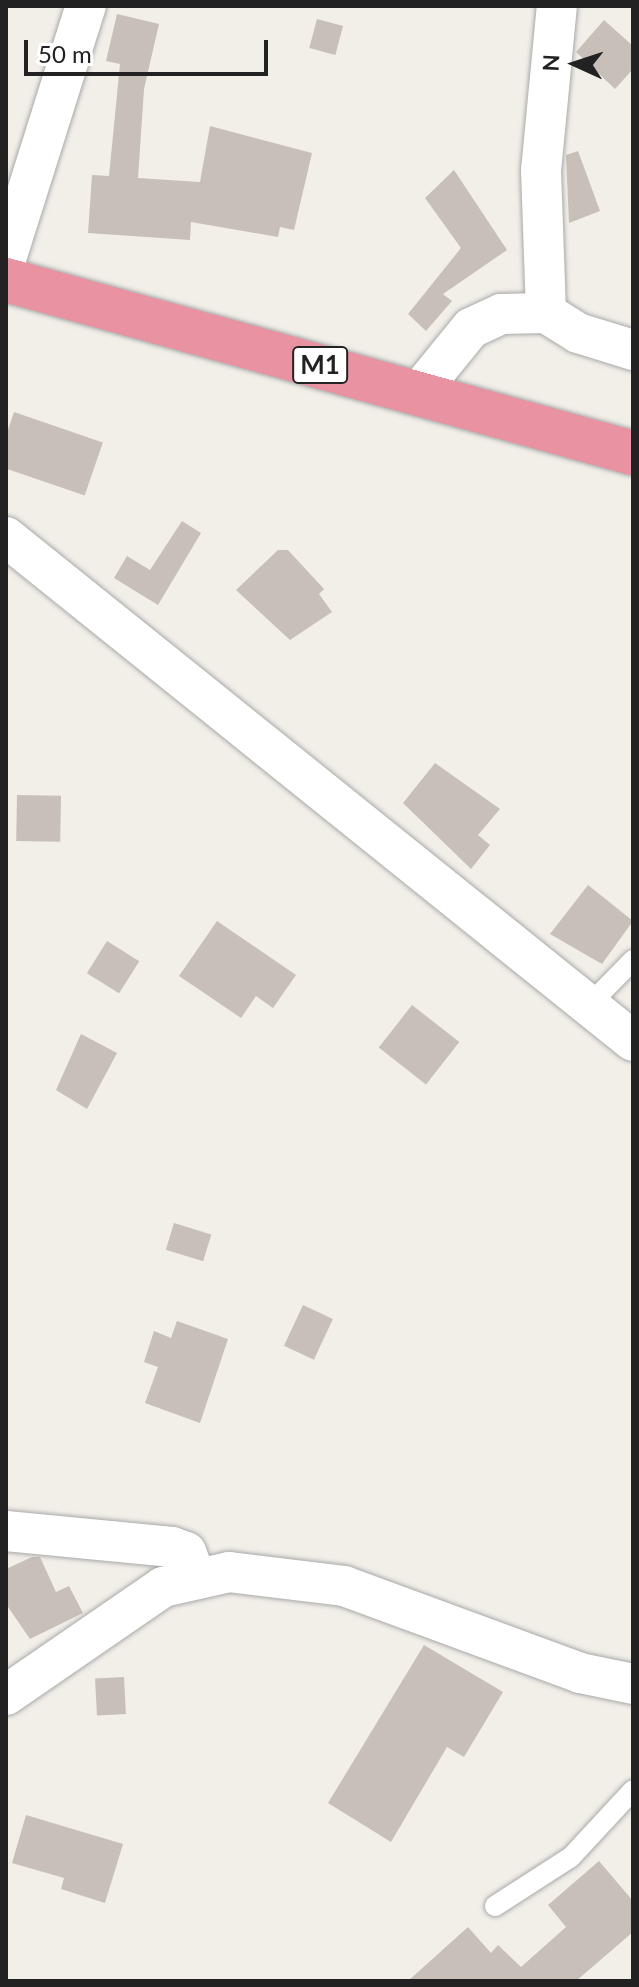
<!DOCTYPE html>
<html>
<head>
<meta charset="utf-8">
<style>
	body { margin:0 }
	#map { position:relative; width:639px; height:1987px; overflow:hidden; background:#f2efe9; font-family:Lato,sans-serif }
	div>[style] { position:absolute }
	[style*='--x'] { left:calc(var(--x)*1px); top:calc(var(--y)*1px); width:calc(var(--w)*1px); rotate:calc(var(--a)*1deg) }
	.building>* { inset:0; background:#c7bfb8; transform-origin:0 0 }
	.roads { filter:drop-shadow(0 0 2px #a9a9a9) drop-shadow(0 0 2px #a9a9a9) }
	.lane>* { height:20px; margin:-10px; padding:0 10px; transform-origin:10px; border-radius:10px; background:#fff }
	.street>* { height:40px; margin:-20px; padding:0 20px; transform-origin:20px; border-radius:20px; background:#fff }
	.highway>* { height:44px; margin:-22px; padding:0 22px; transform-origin:22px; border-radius:22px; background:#e892a2 }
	span { translate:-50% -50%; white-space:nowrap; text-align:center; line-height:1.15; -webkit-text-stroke:7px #fff; paint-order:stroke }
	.shield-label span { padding:2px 6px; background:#fff; border:2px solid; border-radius:6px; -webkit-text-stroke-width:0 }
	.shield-label { font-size:26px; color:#222; font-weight:700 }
	.frame { position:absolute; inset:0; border:8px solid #222; pointer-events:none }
	.north { position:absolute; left:535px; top:24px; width:80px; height:80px; -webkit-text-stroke:6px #fff; paint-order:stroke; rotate:273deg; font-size:22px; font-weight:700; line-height:32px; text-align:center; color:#222 }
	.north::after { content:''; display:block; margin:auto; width:28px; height:36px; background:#222; clip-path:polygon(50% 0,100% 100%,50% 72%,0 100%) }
	.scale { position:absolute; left:24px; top:40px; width:244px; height:36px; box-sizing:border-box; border:4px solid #222; border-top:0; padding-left:10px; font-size:24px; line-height:28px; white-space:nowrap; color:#222; -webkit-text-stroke:6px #fff; paint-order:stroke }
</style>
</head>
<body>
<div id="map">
	<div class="building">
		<div style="clip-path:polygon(117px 14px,159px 24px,144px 89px,138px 178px,200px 182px,210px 126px,312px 153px,294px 230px,280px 227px,278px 237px,191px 222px,190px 240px,88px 233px,92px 175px,109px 176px,120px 64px,106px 61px)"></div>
		<div style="left:317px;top:19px;width:27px;height:30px;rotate:15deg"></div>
		<div style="clip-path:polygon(604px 20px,633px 46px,633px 69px,615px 89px,576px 52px)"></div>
		<div style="clip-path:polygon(578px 151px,600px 211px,569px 223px,566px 155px)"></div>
		<div style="clip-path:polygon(454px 170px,507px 250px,443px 294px,452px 301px,426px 331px,408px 314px,461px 248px,425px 198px)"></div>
		<div style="left:14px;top:412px;width:94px;height:56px;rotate:19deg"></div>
		<div style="clip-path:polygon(182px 521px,201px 533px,158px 605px,114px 578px,127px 556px,150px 570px)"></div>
		<div style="clip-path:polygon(278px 550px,288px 550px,324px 589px,319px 594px,332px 612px,290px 640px,236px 590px)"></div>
		<div style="clip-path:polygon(435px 763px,500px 809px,478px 835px,490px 845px,471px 869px,403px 803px)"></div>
		<div style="left:17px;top:795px;width:44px;height:46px;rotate:1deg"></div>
		<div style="clip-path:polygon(588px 885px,633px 921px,602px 964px,550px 934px)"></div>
		<div style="clip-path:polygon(217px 921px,296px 975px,273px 1008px,256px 996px,241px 1018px,179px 976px)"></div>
		<div style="left:107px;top:941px;width:38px;height:38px;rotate:32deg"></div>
		<div style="left:412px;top:1005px;width:60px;height:54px;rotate:38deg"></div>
		<div style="clip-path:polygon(81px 1034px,117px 1053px,87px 1109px,56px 1090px)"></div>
		<div style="left:174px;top:1223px;width:39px;height:28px;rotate:17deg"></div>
		<div style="left:303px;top:1305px;width:33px;height:45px;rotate:25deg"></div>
		<div style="clip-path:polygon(177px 1321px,228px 1339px,200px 1423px,145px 1403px,158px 1367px,144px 1362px,154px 1331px,171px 1338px)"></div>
		<div style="clip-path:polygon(32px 1557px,40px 1557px,56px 1592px,69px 1586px,83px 1613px,30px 1639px,6px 1604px,6px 1569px)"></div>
		<div style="clip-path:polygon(424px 1645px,503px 1692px,464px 1757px,447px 1747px,391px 1842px,328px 1803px)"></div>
		<div style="left:124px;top:1677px;width:37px;height:29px;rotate:87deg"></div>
		<div style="clip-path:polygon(26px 1815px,123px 1844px,105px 1903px,61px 1889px,64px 1878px,12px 1863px)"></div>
		<div style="clip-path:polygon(599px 1861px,633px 1901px,633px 1932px,576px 1981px,408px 1981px,468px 1927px,491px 1953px,498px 1945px,521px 1967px,566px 1927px,548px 1905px)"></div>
	</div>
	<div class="roads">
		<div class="lane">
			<div style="--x:589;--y:1005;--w:63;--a:-45.6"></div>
			<div style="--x:495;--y:1906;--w:90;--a:-32.8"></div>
			<div style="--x:571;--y:1857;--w:91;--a:-47.2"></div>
		</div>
		<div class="street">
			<div style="--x:6;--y:259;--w:265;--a:-72.5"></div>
			<div style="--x:546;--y:313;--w:38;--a:32"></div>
			<div style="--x:578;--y:333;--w:58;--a:17.2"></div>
			<div style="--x:418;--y:393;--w:84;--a:-50.8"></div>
			<div style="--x:471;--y:328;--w:33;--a:-25"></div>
			<div style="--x:501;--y:314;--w:45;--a:-1.3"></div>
			<div style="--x:546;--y:313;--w:142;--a:-92"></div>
			<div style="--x:541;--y:171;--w:166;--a:-84.5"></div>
			<div style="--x:6;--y:537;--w:804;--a:38.79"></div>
			<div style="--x:6;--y:1531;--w:167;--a:5.5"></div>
			<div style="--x:172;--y:1547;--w:15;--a:20"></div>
			<div style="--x:186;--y:1552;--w:26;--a:69"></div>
			<div style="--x:6;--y:1695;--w:191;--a:-34.5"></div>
			<div style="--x:163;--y:1587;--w:68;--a:-12.8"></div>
			<div style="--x:229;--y:1572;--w:116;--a:6.9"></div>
			<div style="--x:344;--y:1586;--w:252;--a:20.2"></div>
			<div style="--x:580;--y:1673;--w:54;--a:11.7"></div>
		</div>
		<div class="highway">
			<div style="--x:6;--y:280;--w:650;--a:15.43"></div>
		</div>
	</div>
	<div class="shield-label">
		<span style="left:320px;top:365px">M1</span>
	</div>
	<div class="frame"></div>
	<div class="north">N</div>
	<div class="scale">50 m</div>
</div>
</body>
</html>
